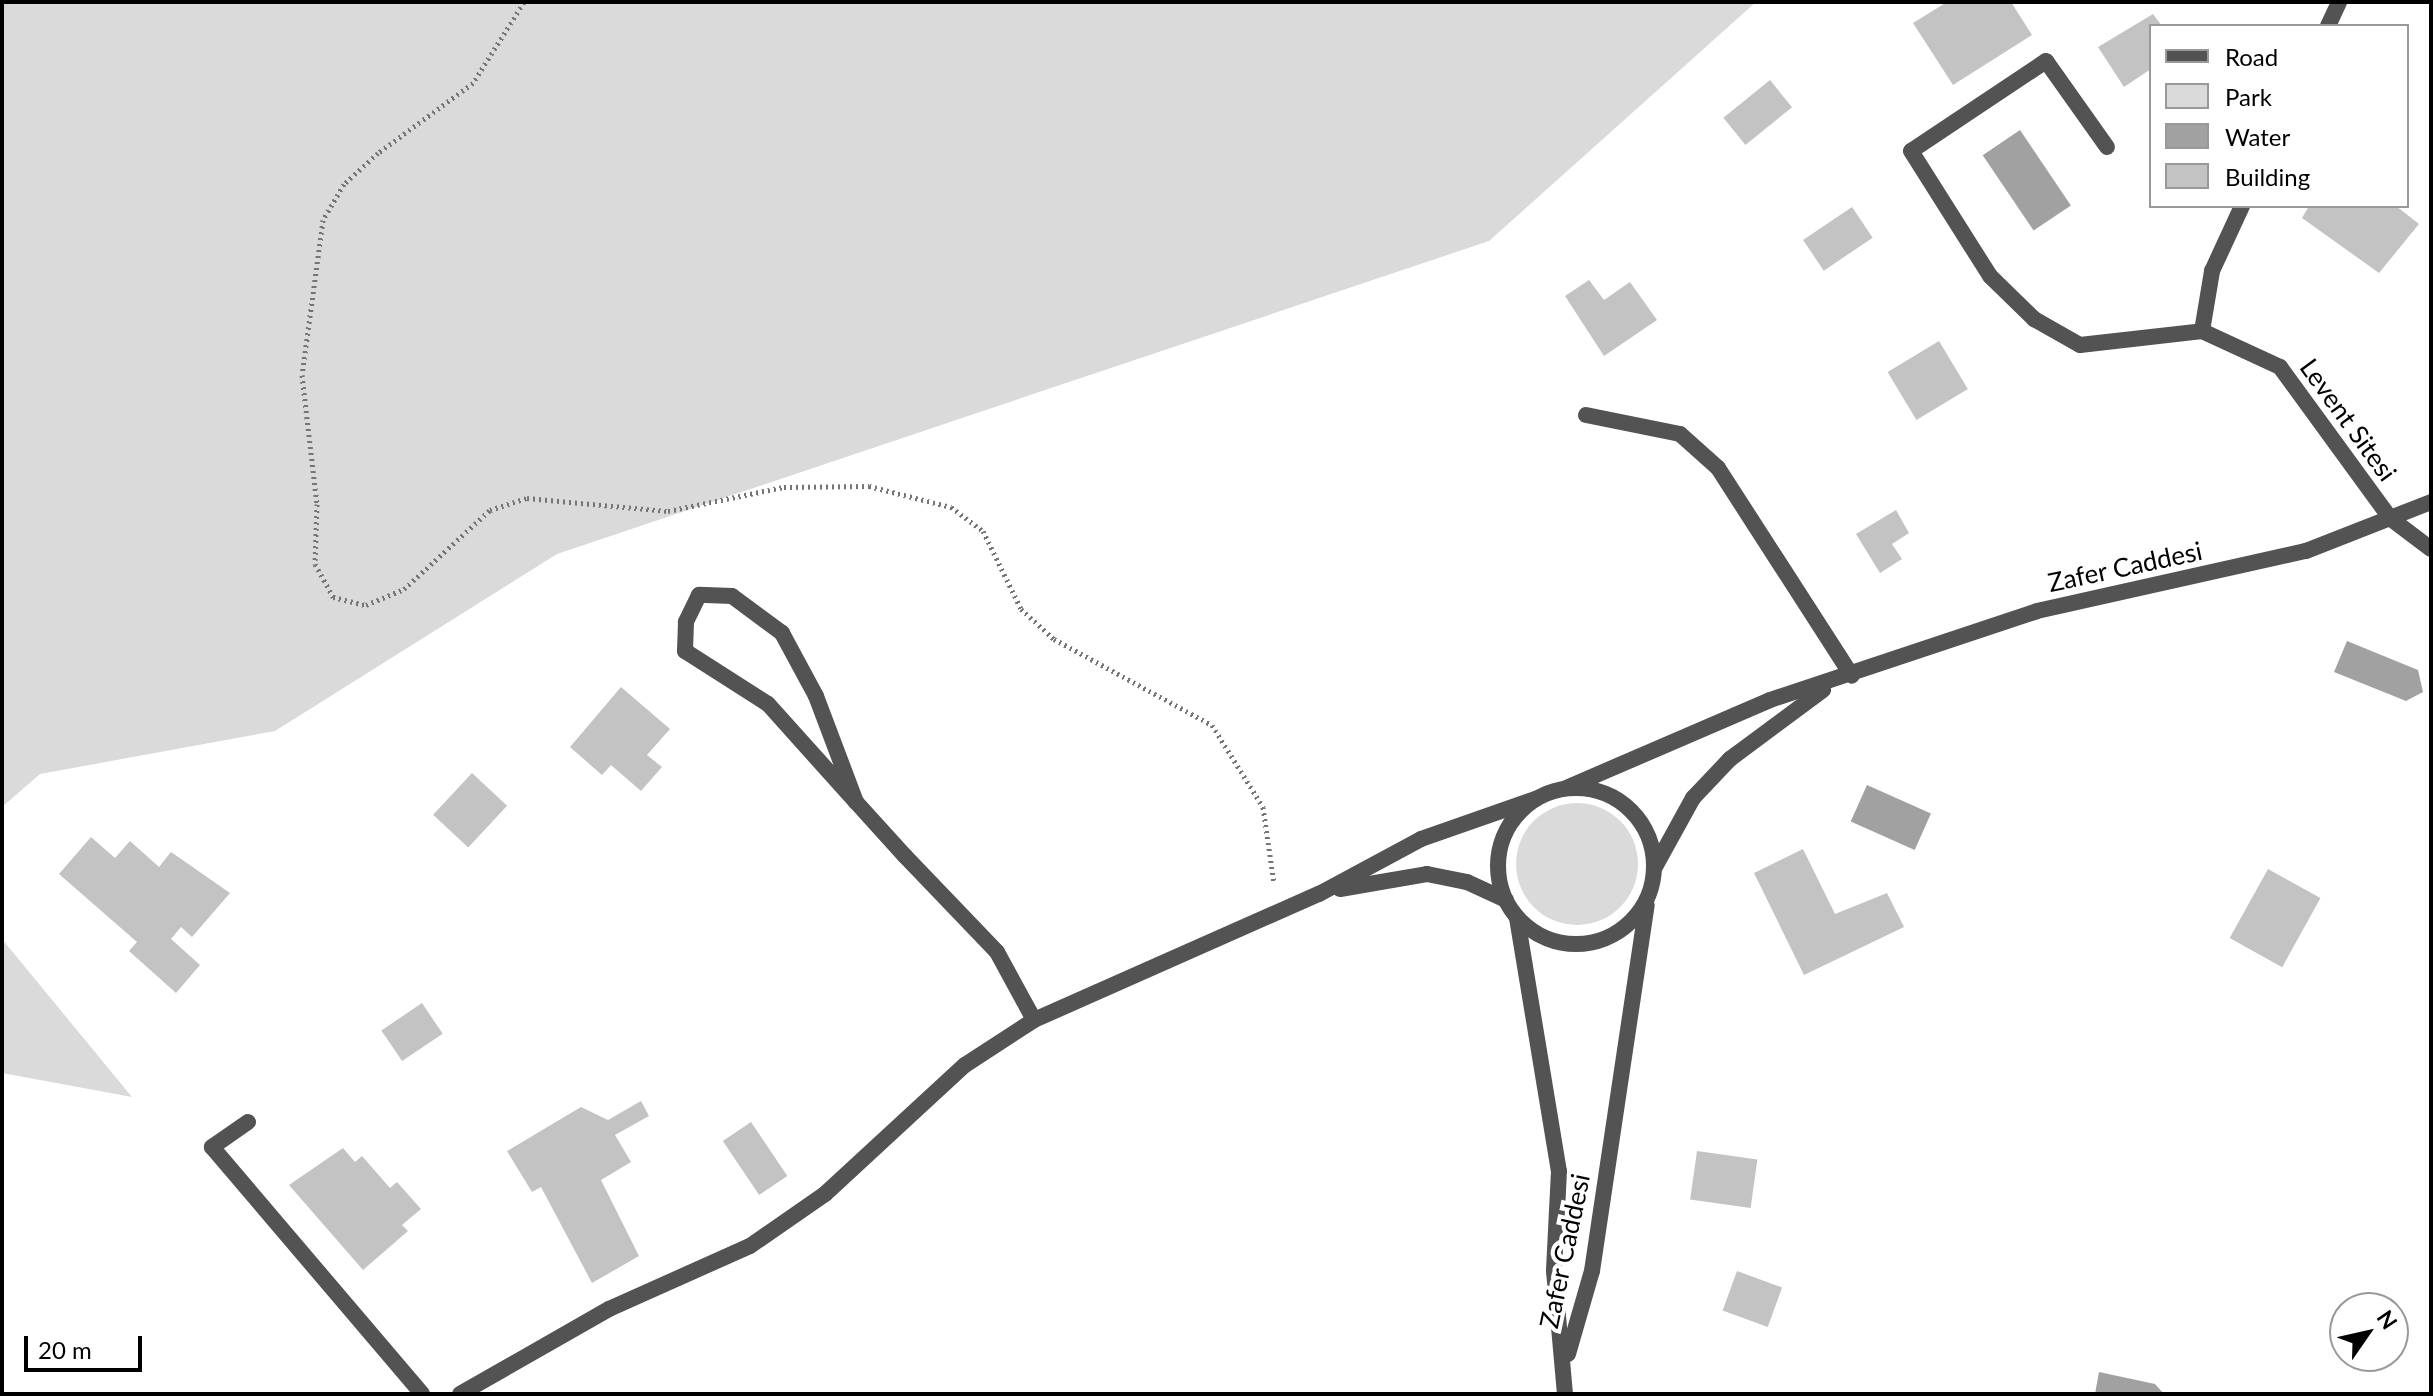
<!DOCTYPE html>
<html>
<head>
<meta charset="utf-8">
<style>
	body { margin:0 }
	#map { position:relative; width:2433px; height:1396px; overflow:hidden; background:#fff; font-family:Lato,sans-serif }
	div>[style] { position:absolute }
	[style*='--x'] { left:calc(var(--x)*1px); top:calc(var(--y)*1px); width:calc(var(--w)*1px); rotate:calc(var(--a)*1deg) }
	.green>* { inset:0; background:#dadada }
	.round { border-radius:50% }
	.water>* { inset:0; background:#a1a1a1; transform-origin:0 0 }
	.building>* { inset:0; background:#c3c3c3; transform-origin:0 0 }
	.path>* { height:5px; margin-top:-2.5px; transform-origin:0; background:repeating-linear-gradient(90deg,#757575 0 2px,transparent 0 6px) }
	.service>* { height:16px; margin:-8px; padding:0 8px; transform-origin:8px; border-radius:8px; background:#535353 }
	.minor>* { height:16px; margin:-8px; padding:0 8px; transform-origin:8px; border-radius:8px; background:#535353 }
	.tertiary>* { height:16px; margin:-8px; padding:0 8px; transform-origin:8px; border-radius:8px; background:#535353 }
	.tertiary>.ring { margin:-8px; padding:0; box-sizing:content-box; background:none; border:16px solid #535353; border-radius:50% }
	span { translate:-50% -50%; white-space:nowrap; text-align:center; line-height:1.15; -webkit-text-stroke:8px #fff; paint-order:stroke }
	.street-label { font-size:26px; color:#000 }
	.frame { position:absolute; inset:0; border:4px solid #000; pointer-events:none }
	.legend { position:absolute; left:2149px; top:24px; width:260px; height:184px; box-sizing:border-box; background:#fff; border:2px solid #999; margin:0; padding:10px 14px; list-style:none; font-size:24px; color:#000 }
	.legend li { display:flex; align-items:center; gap:16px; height:40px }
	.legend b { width:40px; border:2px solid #999 }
	.north { position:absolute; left:2329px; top:1292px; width:80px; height:80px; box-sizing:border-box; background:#fff; border:2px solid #999; border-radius:50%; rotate:56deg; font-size:22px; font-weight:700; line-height:32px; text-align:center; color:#000 }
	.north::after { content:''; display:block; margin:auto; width:28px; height:36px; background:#000; clip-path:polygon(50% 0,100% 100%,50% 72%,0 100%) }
	.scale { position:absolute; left:24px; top:1336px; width:118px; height:36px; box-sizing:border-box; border:4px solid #000; border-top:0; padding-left:10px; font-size:24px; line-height:28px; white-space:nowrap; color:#000; -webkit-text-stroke:6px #fff; paint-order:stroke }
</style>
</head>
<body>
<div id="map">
	<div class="green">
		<div style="clip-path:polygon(2px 2px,1756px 2px,1489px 241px,557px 554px,275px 731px,40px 774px,2px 807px)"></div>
		<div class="round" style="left:1516px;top:803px;width:122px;height:122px"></div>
		<div style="clip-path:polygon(2px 939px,132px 1097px,2px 1073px)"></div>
	</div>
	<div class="water">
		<div style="left:2020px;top:130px;width:91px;height:45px;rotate:56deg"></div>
		<div style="clip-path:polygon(2347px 641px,2418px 670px,2423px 692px,2406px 701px,2334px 672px)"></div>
		<div style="left:1867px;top:785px;width:70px;height:40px;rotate:24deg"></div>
		<div style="clip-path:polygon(2099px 1372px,2155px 1384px,2164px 1394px,2095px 1394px)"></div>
	</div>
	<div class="building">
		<div style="clip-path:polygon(1947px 2px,2011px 2px,2032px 35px,1953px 85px,1913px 23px)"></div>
		<div style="clip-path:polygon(2153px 14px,2162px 26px,2151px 26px,2151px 69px,2124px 87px,2098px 47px)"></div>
		<div style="left:1770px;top:80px;width:35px;height:60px;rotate:51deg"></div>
		<div style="clip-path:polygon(2309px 206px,2396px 206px,2419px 224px,2379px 273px,2302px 218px)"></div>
		<div style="left:1852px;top:207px;width:37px;height:59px;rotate:56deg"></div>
		<div style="clip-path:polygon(1589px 280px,1604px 300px,1630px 282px,1657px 320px,1604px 356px,1565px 296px)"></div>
		<div style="left:1939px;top:341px;width:56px;height:60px;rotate:59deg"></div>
		<div style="clip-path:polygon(1896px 510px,1909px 533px,1892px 544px,1902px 559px,1880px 573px,1856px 534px)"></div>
		<div style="clip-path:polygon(621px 687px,670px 729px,647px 755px,662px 767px,641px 791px,611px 765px,602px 775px,570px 747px)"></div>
		<div style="left:472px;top:773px;width:48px;height:57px;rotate:43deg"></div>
		<div style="clip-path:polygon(91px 837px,115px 858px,130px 841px,159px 867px,171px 852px,230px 893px,192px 937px,181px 927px,171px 939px,200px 965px,176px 993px,129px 951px,137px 942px,59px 874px)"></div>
		<div style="clip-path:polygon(1803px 849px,1835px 914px,1887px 893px,1904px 927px,1804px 975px,1754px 873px)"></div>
		<div style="left:2268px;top:869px;width:60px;height:79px;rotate:29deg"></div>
		<div style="left:422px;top:1003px;width:37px;height:49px;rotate:56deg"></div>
		<div style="clip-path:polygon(641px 1101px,649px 1116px,615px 1135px,631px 1162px,601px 1180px,639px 1256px,592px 1283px,541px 1187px,532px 1192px,507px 1151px,581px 1107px,608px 1120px)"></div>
		<div style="left:751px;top:1122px;width:65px;height:34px;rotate:56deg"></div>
		<div style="clip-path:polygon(343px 1148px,355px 1162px,362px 1156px,390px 1188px,397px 1182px,421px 1209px,402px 1225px,408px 1231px,363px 1270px,289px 1185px)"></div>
		<div style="left:1697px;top:1151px;width:61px;height:49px;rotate:8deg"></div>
		<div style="left:1737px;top:1271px;width:48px;height:42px;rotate:20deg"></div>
	</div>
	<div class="path">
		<div style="--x:524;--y:2;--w:96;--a:122.2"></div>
		<div style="--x:473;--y:83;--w:118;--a:143.6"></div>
		<div style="--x:378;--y:153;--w:46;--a:137.6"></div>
		<div style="--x:344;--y:184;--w:42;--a:120.3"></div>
		<div style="--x:323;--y:220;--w:156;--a:97.7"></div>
		<div style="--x:302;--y:375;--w:130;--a:83.4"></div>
		<div style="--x:317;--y:504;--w:60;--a:91.9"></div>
		<div style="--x:315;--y:564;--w:38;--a:61"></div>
		<div style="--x:333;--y:597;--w:34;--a:14"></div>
		<div style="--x:366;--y:605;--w:41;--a:-22.8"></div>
		<div style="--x:404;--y:589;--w:117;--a:-42.6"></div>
		<div style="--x:490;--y:510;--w:39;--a:-18"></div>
		<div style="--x:527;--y:498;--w:142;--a:5.3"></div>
		<div style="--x:668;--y:511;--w:118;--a:-11.7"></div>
		<div style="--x:784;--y:487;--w:85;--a:-0.7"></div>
		<div style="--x:869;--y:486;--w:85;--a:14.4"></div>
		<div style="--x:951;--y:507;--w:40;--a:37"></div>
		<div style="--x:983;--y:531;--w:87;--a:64"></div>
		<div style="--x:1021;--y:609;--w:45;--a:42.3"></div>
		<div style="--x:1054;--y:639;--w:180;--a:28.6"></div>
		<div style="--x:1212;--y:725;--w:97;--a:58.1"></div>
		<div style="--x:1263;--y:807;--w:77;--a:81.8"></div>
	</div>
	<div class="service">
		<div style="--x:2328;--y:26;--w:26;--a:-65"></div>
		<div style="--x:2202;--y:331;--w:61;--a:-80.5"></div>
		<div style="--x:2212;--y:271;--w:72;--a:-65.2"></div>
		<div style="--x:1586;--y:415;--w:96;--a:11.4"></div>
		<div style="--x:1680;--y:434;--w:51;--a:41.8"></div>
		<div style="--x:1718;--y:468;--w:247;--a:57.2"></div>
		<div style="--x:856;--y:802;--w:113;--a:-110.7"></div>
		<div style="--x:816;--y:696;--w:72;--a:-118.4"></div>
		<div style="--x:782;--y:633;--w:62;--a:-143.5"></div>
		<div style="--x:732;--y:596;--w:33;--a:-178"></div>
		<div style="--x:699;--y:595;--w:30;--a:116"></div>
		<div style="--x:686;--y:622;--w:29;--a:92"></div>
		<div style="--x:685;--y:651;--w:98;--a:32.6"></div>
		<div style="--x:768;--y:704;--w:132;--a:48.1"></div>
		<div style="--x:856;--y:802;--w:73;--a:47.8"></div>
		<div style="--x:905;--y:856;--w:133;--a:46.2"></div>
		<div style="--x:997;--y:952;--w:77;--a:61.4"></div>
		<div style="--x:248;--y:1122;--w:44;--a:145.2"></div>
		<div style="--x:212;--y:1147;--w:324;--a:49.6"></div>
	</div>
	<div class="minor">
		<div style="--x:2107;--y:147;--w:105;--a:-125.3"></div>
		<div style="--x:2046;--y:61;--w:162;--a:146.3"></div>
		<div style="--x:1911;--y:151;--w:148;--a:57.7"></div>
		<div style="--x:1990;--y:276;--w:62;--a:44.3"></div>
		<div style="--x:2034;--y:319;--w:53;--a:29.5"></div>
		<div style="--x:2080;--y:345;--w:123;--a:-6.5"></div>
		<div style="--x:2202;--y:331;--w:86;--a:24.8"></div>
		<div style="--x:2280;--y:367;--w:187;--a:53.9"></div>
		<div style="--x:2390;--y:518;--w:51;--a:37.1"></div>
		<div style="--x:1340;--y:889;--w:88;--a:-9.8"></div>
		<div style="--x:1427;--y:874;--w:41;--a:11.3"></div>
		<div style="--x:1467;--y:882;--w:43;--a:24.8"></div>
		<div style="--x:460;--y:1394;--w:172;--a:-29.7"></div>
		<div style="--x:609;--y:1309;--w:154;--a:-24.1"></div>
		<div style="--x:750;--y:1246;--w:91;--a:-34.7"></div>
		<div style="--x:825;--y:1194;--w:190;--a:-42.7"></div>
		<div style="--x:965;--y:1065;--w:82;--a:-33.1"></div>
		<div style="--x:1034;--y:1020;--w:312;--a:-23.9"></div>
		<div style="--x:1319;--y:894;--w:116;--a:-28.3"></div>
		<div style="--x:1421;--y:839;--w:121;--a:-19.3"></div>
	</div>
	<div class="tertiary">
		<div style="--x:1566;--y:788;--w:222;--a:-23.3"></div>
		<div style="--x:1770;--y:700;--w:281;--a:-18.4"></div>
		<div style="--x:2037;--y:611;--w:276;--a:-12.6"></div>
		<div style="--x:2306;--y:551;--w:134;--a:-21.4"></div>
		<div class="ring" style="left:1498px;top:788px;width:140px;height:140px"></div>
		<div style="--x:1655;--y:867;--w:79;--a:-61.2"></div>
		<div style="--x:1693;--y:798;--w:54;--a:-46.5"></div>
		<div style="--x:1730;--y:759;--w:116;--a:-36.6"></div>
		<div style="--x:1517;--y:918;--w:256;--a:80.6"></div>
		<div style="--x:1559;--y:1171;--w:100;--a:92.9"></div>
		<div style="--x:1554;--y:1271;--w:123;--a:84.9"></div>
		<div style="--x:1568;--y:1354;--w:86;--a:-73.9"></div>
		<div style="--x:1592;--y:1271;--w:370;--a:-81.5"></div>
	</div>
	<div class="street-label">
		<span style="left:2348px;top:420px;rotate:54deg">Levent Sitesi</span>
		<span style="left:2125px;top:567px;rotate:-12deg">Zafer Caddesi</span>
		<span style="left:1565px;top:1251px;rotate:-78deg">Zafer Caddesi</span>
	</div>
	<div class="frame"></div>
	<ul class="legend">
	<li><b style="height:10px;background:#535353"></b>Road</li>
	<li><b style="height:22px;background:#dadada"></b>Park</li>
	<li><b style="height:22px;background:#a1a1a1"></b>Water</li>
	<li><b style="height:22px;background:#c3c3c3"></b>Building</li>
	</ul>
	<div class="north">N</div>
	<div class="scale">20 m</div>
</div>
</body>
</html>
